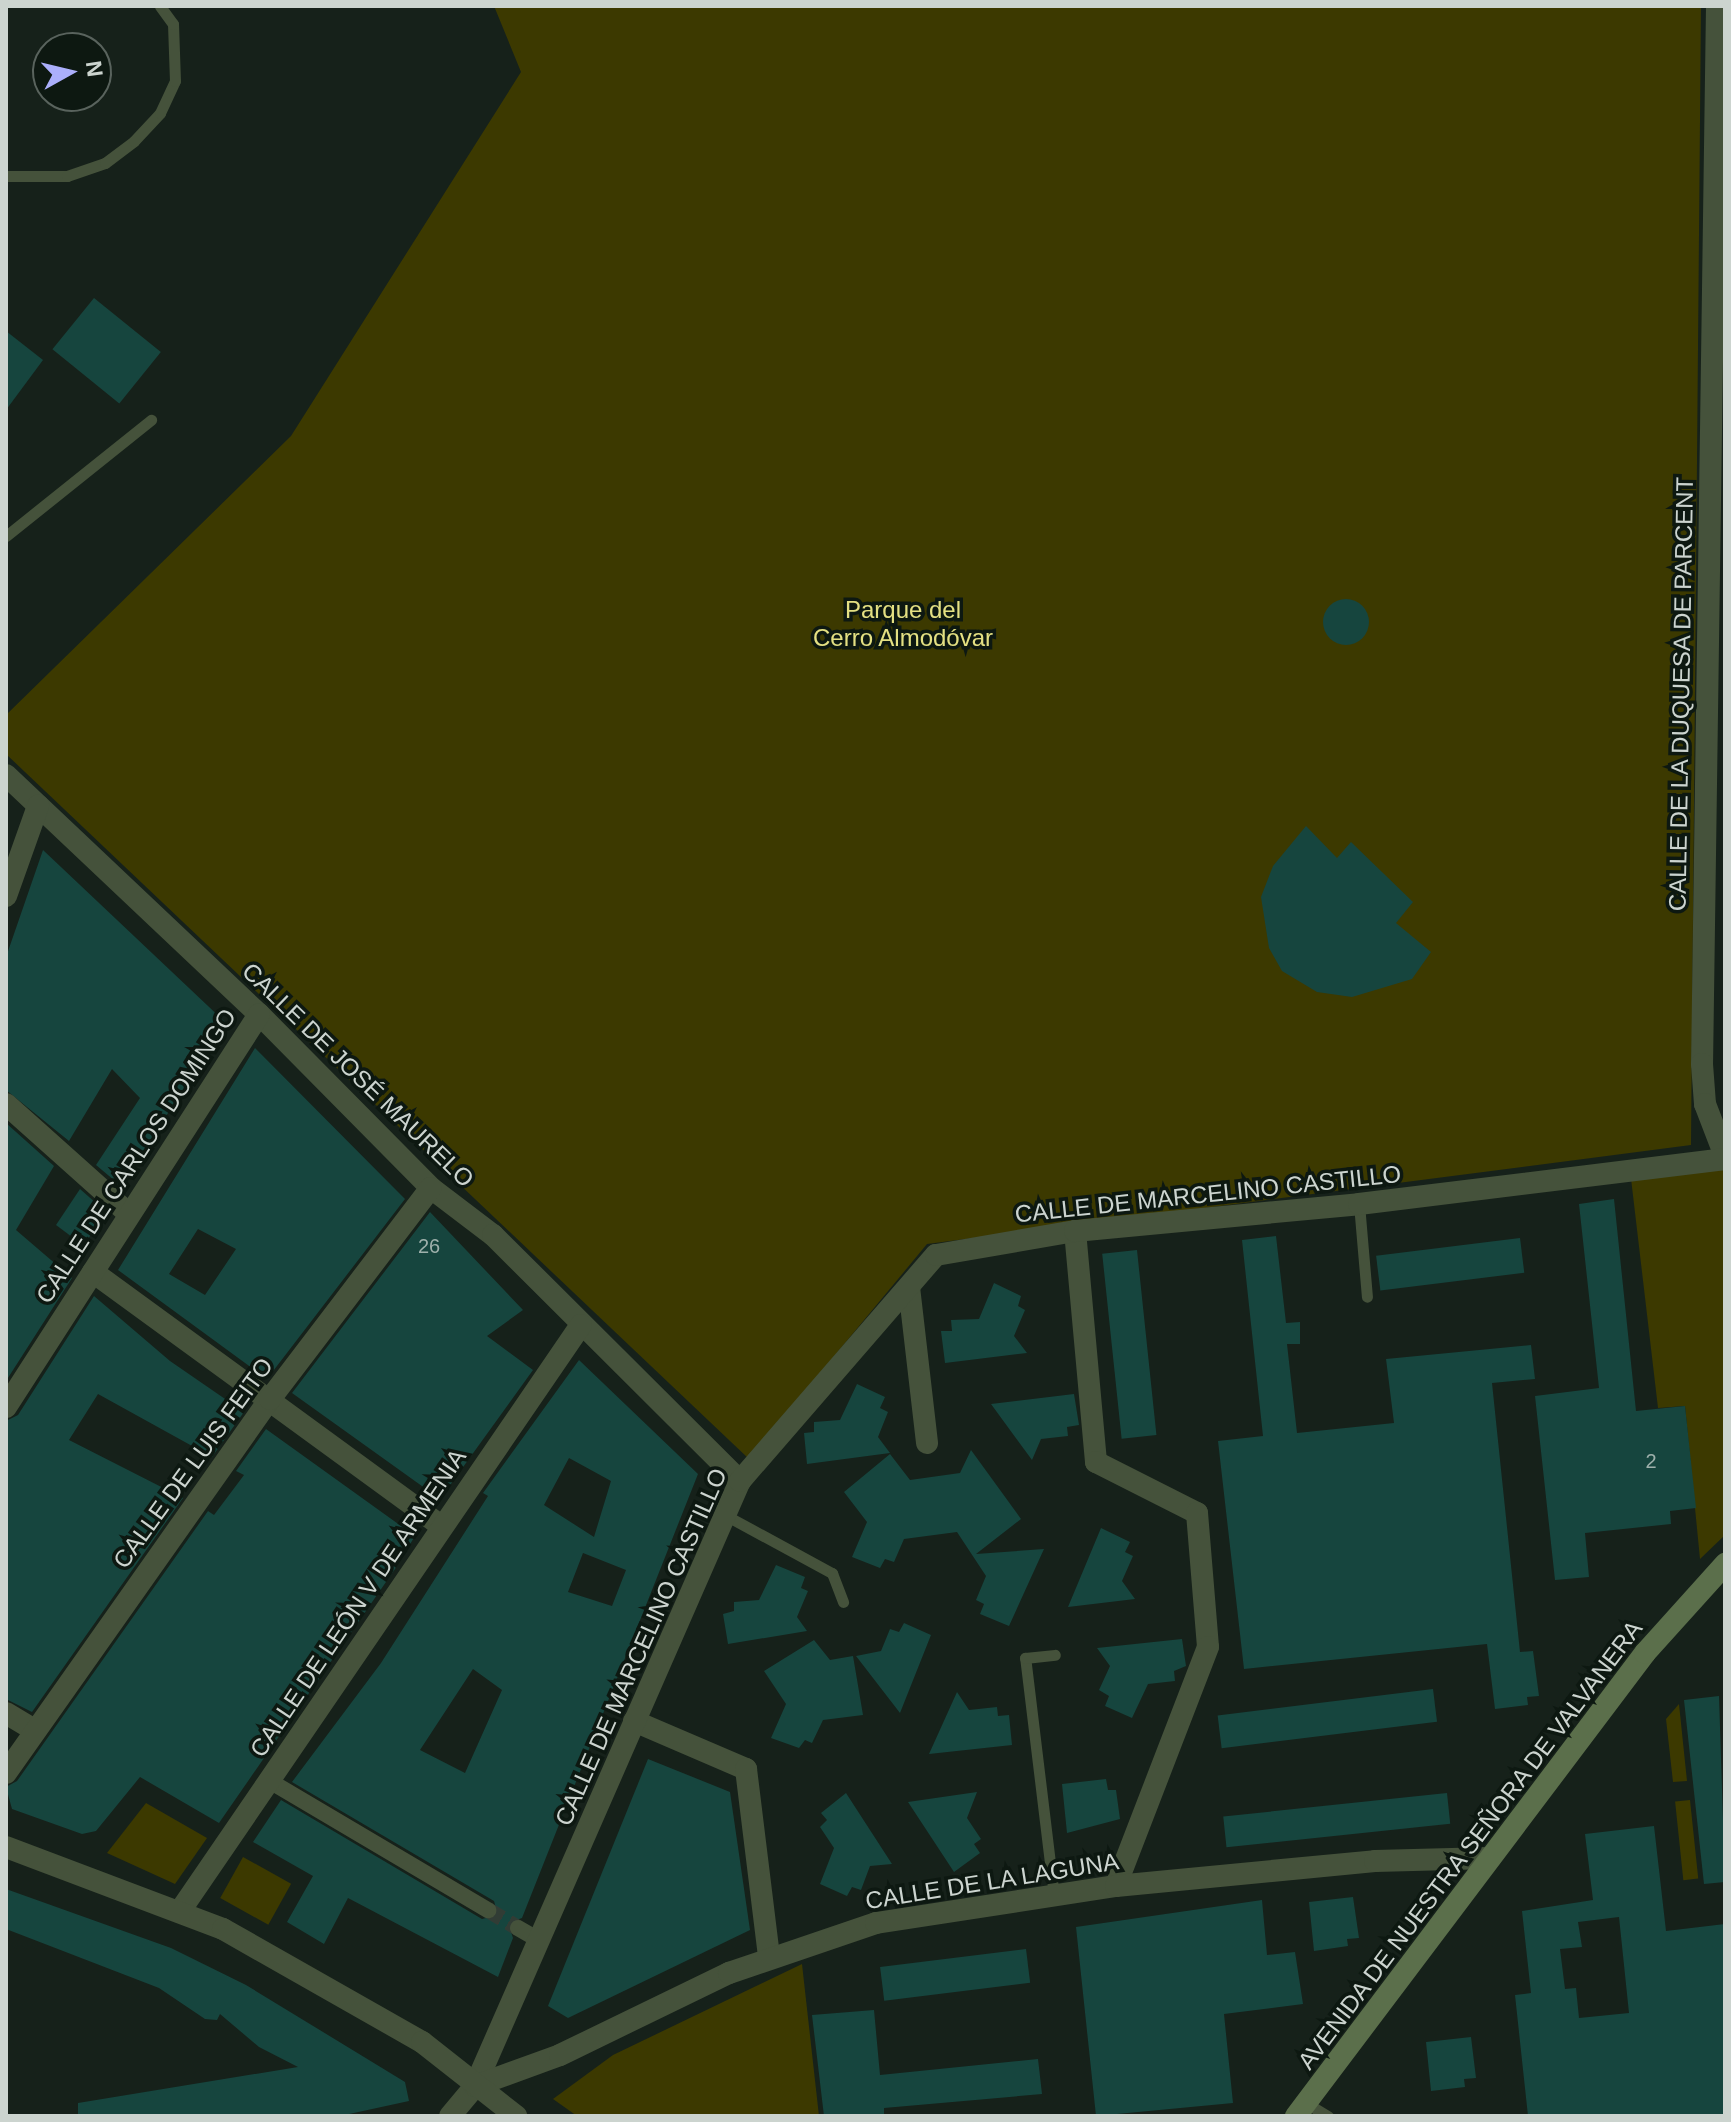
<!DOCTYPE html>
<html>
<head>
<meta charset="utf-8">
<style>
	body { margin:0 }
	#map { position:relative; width:1731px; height:2122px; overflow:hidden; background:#16211a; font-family:Helvetica,sans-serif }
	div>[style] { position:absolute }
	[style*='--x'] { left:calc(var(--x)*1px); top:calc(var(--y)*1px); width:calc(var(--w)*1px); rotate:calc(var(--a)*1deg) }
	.green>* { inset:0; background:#3c3900; transform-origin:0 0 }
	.building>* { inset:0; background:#16453e; transform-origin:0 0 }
	.round { border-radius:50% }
	.pedestrian-tunnel>* { height:16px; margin-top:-8px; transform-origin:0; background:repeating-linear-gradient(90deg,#313c35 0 16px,transparent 0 24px) }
	.service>* { height:11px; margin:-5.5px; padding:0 5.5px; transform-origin:5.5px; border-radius:5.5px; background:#45523b }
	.pedestrian>* { height:16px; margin:-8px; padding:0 8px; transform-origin:8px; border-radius:8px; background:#45523b }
	.minor>* { height:22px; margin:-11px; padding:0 11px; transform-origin:11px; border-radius:11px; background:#45523b }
	.tertiary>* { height:22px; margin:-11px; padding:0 11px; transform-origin:11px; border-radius:11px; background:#45523b }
	.secondary>* { height:22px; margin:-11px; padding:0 11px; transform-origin:11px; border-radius:11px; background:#5b6f4b }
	span { translate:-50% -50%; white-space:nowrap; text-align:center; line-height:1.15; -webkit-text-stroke:7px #0d1811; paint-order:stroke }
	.number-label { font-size:20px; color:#9eb0ab }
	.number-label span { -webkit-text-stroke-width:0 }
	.park-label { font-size:24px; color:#e4e082 }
	.street-label { font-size:24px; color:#ccd4cf }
	.frame { position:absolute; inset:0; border:8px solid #ccd4cf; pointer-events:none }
	.north { position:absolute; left:32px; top:32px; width:80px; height:80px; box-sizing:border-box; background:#0d1811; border:2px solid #59635d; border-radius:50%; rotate:82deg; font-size:22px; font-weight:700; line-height:32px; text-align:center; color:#ccd4cf }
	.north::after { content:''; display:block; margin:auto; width:28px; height:36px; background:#abaffb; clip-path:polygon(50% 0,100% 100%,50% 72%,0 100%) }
</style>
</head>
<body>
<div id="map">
	<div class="green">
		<div style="clip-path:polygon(494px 6px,1701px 6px,1691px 1145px,927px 1244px,749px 1459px,6px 754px,6px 715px,291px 436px,521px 72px)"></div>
		<div style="clip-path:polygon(1725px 1164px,1725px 1535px,1700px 1559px,1685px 1406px,1658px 1408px,1630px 1170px)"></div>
		<div style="clip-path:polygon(1679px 1704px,1687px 1781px,1673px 1782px,1666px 1719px)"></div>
		<div style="left:1690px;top:1800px;width:79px;height:15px;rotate:84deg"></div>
		<div style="clip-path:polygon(146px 1803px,207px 1838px,175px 1884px,107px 1853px)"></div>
		<div style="left:243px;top:1857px;width:55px;height:47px;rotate:29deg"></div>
		<div style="clip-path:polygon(802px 1964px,819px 2116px,577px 2116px,553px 2099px,613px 2055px)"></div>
	</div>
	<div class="building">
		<div style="left:94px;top:298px;width:86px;height:66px;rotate:39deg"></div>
		<div style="clip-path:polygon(6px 331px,43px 360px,6px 410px)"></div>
		<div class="round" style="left:1323px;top:599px;width:46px;height:46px"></div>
		<div style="clip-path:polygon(1306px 826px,1337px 858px,1351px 842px,1413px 902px,1396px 923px,1431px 952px,1412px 979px,1352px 997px,1317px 992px,1282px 971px,1269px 948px,1261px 897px,1273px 866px)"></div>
		<div style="clip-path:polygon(43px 850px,226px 1023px,121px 1186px,96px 1165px,140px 1098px,112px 1069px,69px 1141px,6px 1090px,6px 957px)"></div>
		<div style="clip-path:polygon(evenodd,255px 1048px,405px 1199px,267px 1379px,118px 1270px,255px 1048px,198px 1229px,236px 1249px,205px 1295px,169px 1274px,198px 1229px)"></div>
		<div style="clip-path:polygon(6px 1123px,54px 1166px,16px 1230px,72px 1278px,6px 1381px)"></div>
		<div style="clip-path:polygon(80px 1189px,105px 1211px,84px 1246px,56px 1225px)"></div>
		<div style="clip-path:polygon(1614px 1199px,1636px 1411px,1685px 1406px,1696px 1508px,1670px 1511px,1671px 1524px,1585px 1533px,1589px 1577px,1555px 1580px,1535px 1396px,1599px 1388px,1579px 1204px)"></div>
		<div style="clip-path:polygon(430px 1212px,523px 1310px,487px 1336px,533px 1370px,440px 1499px,292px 1393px)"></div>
		<div style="clip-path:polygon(1276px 1236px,1286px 1323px,1300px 1322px,1300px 1344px,1287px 1344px,1297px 1433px,1394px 1423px,1386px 1359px,1531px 1345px,1535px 1379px,1492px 1383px,1520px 1652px,1533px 1651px,1539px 1696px,1527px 1697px,1528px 1705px,1495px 1709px,1487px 1644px,1244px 1669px,1218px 1441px,1263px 1436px,1242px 1240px)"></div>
		<div style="left:1520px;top:1238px;width:35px;height:145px;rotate:83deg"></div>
		<div style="left:1137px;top:1250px;width:186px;height:35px;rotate:84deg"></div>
		<div style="clip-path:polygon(994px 1283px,1021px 1296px,1018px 1306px,1025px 1310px,1014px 1336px,1027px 1353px,945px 1363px,941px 1331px,952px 1331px,951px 1320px,979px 1319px)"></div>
		<div style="clip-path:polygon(94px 1296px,170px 1361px,244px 1412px,212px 1457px,98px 1394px,69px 1440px,183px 1498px,32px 1712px,6px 1699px,6px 1421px,18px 1415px)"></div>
		<div style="clip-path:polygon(evenodd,579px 1360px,698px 1474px,522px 1918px,508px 1923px,513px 1938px,498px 1977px,348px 1898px,324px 1944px,287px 1922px,313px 1876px,253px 1842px,281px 1800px,482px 1919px,498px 1915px,494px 1901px,292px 1782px,381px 1663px,488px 1496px,483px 1493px,579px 1360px,569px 1458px,611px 1481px,594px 1537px,544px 1505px,569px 1458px,579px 1360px,583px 1553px,626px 1570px,612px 1606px,568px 1592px,583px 1553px,579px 1360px,473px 1669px,502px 1690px,465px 1773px,420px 1750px,473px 1669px)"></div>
		<div style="clip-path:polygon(857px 1384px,885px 1397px,880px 1408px,888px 1412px,878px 1437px,890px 1453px,807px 1464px,804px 1433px,814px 1432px,814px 1422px,840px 1420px)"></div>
		<div style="clip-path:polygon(1074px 1394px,1079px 1425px,1067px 1427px,1068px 1436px,1041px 1439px,1032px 1460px,991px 1404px)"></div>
		<div style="clip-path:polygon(266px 1429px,415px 1536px,395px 1569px,219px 1823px,140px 1777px,96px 1831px,82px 1834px,12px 1809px,6px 1787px,17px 1781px,208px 1511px,214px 1515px,244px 1475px,236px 1471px)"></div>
		<div style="clip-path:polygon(971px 1450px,1021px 1519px,976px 1554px,1044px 1549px,1009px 1626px,980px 1614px,984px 1604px,976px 1600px,986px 1576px,957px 1532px,904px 1539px,894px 1562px,885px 1559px,880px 1568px,852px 1557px,867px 1522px,844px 1492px,890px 1454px,910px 1480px,960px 1473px)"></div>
		<div style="clip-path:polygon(1101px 1528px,1130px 1542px,1125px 1552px,1133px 1556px,1122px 1581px,1135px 1599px,1068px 1607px)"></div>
		<div style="clip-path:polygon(776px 1565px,805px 1577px,801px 1588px,808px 1591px,797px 1617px,807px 1631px,728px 1644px,723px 1614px,734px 1611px,734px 1602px,759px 1600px)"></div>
		<div style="clip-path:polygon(904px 1623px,931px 1635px,900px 1713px,856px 1656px,881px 1651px,890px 1629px,899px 1632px)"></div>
		<div style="clip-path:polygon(1182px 1639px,1186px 1666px,1174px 1671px,1175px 1681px,1148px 1684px,1132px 1718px,1105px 1706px,1109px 1696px,1099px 1690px,1110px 1666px,1097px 1648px)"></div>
		<div style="clip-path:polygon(814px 1640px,830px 1660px,853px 1656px,863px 1715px,823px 1720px,812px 1743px,805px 1740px,799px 1748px,771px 1738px,786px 1704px,764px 1671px)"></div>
		<div style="left:1433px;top:1689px;width:33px;height:217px;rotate:83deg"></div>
		<div style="clip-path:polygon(957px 1692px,969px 1710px,997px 1707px,998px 1716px,1009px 1715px,1012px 1745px,929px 1754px)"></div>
		<div style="clip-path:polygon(1719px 1696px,1725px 1882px,1704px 1884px,1684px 1700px)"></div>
		<div style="clip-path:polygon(648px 1759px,730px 1792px,750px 1930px,568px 2018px,548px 2006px)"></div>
		<div style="clip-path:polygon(1106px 1779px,1108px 1790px,1116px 1790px,1120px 1819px,1067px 1833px,1062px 1784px)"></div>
		<div style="clip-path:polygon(977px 1792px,967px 1818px,981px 1839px,974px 1844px,980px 1853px,954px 1872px,908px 1802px)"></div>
		<div style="clip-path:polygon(846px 1793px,892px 1864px,870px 1866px,861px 1890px,852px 1887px,847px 1896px,820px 1884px,834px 1848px,820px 1827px,827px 1820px,821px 1813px)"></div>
		<div style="left:1447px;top:1793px;width:31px;height:225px;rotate:84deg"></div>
		<div style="clip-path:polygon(evenodd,1654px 1826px,1666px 1931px,1725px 1924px,1725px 2116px,1528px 2116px,1515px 1995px,1531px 1993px,1522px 1911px,1593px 1900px,1585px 1834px,1654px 1826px,1619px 1917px,1629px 2013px,1579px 2018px,1576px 1988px,1565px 1989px,1560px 1949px,1582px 1947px,1578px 1922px,1619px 1917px)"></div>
		<div style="clip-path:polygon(6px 1889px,171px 1948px,246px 1985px,405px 2082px,409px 2101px,340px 2116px,78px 2116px,78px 2103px,298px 2067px,259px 2047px,220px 2014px,217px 2020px,205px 2019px,159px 1988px,6px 1929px)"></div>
		<div style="clip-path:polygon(1353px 1897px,1359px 1938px,1347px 1939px,1348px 1946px,1314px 1951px,1309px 1902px)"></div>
		<div style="clip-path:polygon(1262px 1900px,1267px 1955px,1295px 1952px,1303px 2004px,1224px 2014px,1233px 2103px,1096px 2116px,1076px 1927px)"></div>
		<div style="left:1026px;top:1949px;width:34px;height:147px;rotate:83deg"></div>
		<div style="clip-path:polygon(874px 2010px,880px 2075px,1038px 2059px,1042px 2094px,884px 2108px,884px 2116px,824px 2116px,812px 2015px)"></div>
		<div style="clip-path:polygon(1471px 2037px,1476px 2078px,1464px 2079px,1465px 2087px,1431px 2091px,1426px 2042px)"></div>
	</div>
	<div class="pedestrian-tunnel">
		<div style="--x:488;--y:1910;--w:35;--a:31"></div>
	</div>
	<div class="service">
		<div style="--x:6;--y:176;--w:61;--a:0"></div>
		<div style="--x:67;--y:176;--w:40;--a:-18.9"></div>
		<div style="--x:105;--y:163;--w:36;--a:-37"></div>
		<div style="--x:134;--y:141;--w:38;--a:-47"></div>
		<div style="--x:160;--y:113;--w:35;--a:-65"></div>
		<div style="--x:175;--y:81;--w:57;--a:-92"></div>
		<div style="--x:173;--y:24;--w:22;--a:-126"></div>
		<div style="--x:6;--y:536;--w:186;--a:-38.7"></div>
		<div style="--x:1359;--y:1204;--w:93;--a:85.1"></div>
		<div style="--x:725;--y:1515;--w:122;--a:28.5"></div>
		<div style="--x:832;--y:1573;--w:31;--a:69"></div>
		<div style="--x:1054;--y:1896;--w:240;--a:-96.9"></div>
		<div style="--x:1025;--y:1658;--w:30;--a:-6"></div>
		<div style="--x:1306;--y:2103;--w:26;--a:31"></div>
	</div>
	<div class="pedestrian">
		<div style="--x:268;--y:1780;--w:256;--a:30.6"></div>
		<div style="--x:518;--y:1928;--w:24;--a:30"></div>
	</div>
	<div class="minor">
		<div style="--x:1717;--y:6;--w:1058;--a:90.81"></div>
		<div style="--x:1702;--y:1064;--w:40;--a:85.7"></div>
		<div style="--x:1705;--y:1104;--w:56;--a:69"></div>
		<div style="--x:6;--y:775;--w:348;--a:43.4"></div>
		<div style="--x:259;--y:1014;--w:245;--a:45.3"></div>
		<div style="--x:431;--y:1188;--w:78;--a:37.2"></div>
		<div style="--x:493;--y:1235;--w:349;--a:44.9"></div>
		<div style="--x:6;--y:896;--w:96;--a:-70.4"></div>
		<div style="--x:6;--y:1104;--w:165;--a:41.8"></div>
		<div style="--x:1075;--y:1231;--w:232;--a:84.8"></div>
		<div style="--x:1096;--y:1462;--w:113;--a:26.8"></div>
		<div style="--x:1197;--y:1513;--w:134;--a:85.3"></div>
		<div style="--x:1208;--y:1647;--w:256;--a:111.1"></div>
		<div style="--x:93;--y:1272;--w:429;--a:36.1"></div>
		<div style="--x:909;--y:1287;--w:157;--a:83.4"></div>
		<div style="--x:6;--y:1407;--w:467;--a:-57.2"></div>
		<div style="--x:6;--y:1713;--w:33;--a:31"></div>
		<div style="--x:634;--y:1721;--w:122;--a:23.2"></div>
		<div style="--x:746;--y:1769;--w:189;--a:83"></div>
		<div style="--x:6;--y:1773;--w:458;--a:-54.8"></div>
		<div style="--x:270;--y:1399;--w:265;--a:-52.7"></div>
		<div style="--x:180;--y:1911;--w:710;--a:-55.62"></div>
		<div style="--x:475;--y:2086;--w:660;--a:-66.35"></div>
		<div style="--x:740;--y:1481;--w:299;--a:-49.1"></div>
		<div style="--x:936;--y:1255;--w:141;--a:-9.8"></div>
		<div style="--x:1075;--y:1231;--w:285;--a:-5.4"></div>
		<div style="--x:1359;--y:1204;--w:369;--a:-7"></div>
		<div style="--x:450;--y:2116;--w:39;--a:-50"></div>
		<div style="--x:475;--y:2086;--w:90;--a:-20"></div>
		<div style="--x:560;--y:2055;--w:188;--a:-25.9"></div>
		<div style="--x:729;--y:1973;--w:155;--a:-18.8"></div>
		<div style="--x:876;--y:1923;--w:243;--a:-8.8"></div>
		<div style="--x:1116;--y:1886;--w:260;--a:-5.5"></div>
		<div style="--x:1375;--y:1861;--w:115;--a:-1.5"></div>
	</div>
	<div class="tertiary">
		<div style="--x:6;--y:1847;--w:232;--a:20.7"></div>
		<div style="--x:223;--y:1929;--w:229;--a:29.6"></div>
		<div style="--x:422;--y:2042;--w:120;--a:38.2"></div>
	</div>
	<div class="secondary">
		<div style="--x:1296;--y:2116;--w:580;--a:-52.99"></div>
		<div style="--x:1645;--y:1653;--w:120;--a:-48"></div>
	</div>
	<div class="number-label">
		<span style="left:429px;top:1246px">26</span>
		<span style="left:1651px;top:1461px">2</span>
	</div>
	<div class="park-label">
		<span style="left:903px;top:624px">Parque del<br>Cerro Almodóvar</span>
	</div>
	<div class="street-label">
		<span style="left:1681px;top:694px;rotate:-89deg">CALLE DE LA DUQUESA DE PARCENT</span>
		<span style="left:358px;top:1075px;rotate:44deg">CALLE DE JOSÉ MAURELO</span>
		<span style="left:136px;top:1156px;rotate:-57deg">CALLE DE CARLOS DOMINGO</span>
		<span style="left:1208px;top:1194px;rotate:-6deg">CALLE DE MARCELINO CASTILLO</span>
		<span style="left:193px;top:1463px;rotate:-54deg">CALLE DE LUIS FEITO</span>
		<span style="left:358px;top:1603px;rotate:-56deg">CALLE DE LEÓN V DE ARMENIA</span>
		<span style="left:641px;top:1647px;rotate:-66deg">CALLE DE MARCELINO CASTILLO</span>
		<span style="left:1470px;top:1845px;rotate:-53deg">AVENIDA DE NUESTRA SEÑORA DE VALVANERA</span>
		<span style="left:992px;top:1881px;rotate:-9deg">CALLE DE LA LAGUNA</span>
	</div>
	<div class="frame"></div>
	<div class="north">N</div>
</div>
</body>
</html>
